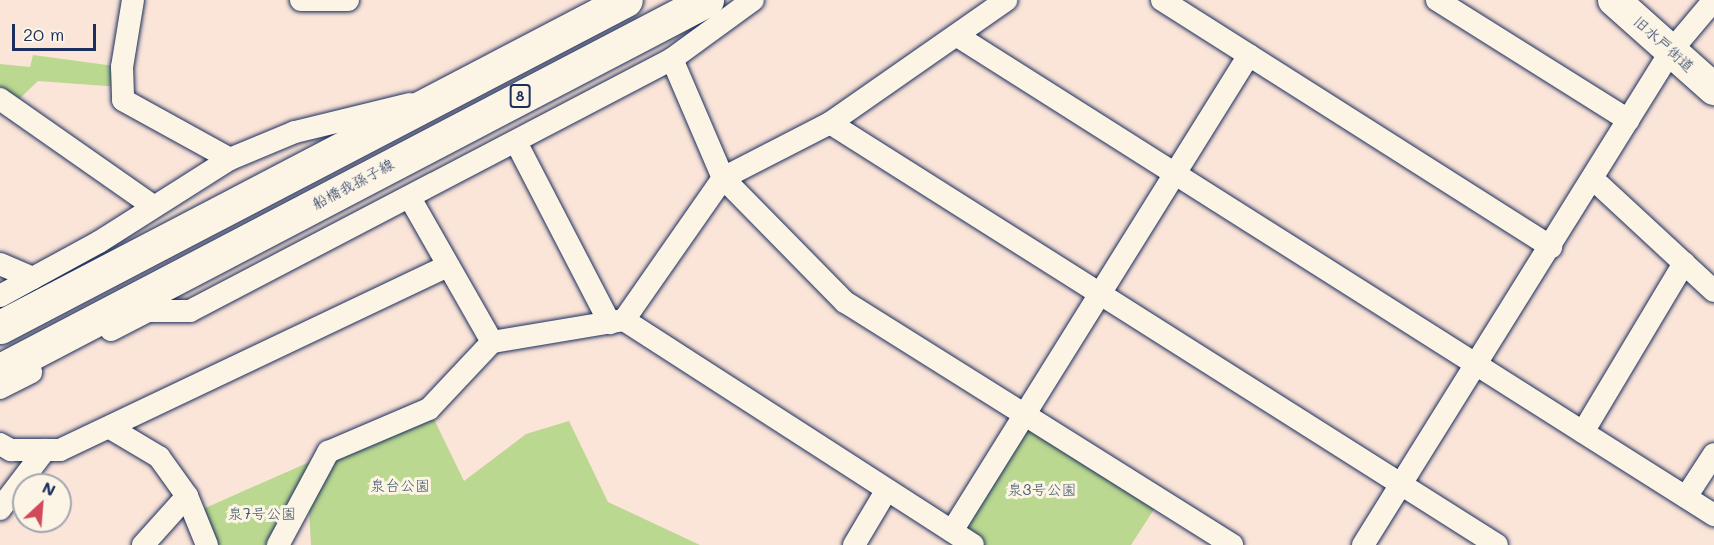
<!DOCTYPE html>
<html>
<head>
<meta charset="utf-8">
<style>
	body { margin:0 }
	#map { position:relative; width:1714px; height:545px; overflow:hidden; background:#fbe4d8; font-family:Mali,"Klee One",sans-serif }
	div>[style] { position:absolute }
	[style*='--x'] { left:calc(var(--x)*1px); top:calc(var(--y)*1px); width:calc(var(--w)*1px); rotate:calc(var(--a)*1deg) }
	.green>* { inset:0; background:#bad890 }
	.roads { filter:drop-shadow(0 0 2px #1b2f5e) drop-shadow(0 0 2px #1b2f5e) }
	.street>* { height:22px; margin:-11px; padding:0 11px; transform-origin:11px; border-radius:11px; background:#fcf5e5 }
	.secondary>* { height:32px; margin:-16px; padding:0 16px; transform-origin:16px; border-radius:16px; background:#fcf5e5 }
	.primary>* { height:33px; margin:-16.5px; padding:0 16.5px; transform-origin:16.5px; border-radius:16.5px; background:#fcf5e5 }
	span { translate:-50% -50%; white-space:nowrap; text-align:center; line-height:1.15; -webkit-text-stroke:6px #fcf5e5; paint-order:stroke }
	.shield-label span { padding:2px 4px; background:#fcf5e5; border:2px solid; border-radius:4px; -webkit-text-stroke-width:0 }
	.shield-label { font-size:14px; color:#1b2f5e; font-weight:700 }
	.street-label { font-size:15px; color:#1b2f5e }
	.park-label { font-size:15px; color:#43596a }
	.north { position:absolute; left:12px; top:473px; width:60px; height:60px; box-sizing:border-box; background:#fcf5e5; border:2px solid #a2a6af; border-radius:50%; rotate:26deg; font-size:16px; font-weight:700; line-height:24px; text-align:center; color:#1b2f5e }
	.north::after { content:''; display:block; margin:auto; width:21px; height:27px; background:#d1495b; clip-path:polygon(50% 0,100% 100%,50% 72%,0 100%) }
	.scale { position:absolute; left:12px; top:24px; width:84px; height:27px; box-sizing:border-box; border:3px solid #1b2f5e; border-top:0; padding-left:8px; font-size:18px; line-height:21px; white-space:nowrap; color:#1b2f5e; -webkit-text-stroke:4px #fcf5e5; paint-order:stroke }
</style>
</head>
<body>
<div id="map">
	<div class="green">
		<div style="clip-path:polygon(33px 55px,122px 67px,120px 87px,38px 81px,12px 106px,0 99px,0 64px,30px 67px)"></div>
		<div style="clip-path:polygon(429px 409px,464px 481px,526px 434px,569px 421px,608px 502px,700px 545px,311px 545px,308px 492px,278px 545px,207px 545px,194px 513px)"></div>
		<div style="clip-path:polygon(1024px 415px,1160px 500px,1131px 545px,973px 545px,952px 531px)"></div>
	</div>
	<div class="roads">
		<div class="street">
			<div style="--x:133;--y:0;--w:68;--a:99.3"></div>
			<div style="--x:122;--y:67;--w:33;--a:88"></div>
			<div style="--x:123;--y:100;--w:122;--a:28.9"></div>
			<div style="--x:301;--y:0;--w:47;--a:0"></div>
			<div style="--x:1162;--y:0;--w:461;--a:32.4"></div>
			<div style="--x:1437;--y:0;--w:226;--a:32.1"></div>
			<div style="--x:959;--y:37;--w:894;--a:32.34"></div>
			<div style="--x:672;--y:59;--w:100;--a:-36.1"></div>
			<div style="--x:0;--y:99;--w:187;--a:35"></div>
			<div style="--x:830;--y:123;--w:789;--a:32.32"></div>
			<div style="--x:516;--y:142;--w:204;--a:62.6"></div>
			<div style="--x:1593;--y:179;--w:165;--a:42.8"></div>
			<div style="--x:410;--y:198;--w:166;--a:60.3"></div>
			<div style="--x:0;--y:264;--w:36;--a:23"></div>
			<div style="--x:0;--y:296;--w:113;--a:-28.6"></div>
			<div style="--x:99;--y:242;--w:155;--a:-32.4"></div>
			<div style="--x:230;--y:159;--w:70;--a:-22.6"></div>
			<div style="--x:295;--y:132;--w:118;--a:-13.7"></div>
			<div style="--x:624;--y:320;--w:415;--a:32.8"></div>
			<div style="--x:111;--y:330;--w:42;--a:-27.2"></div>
			<div style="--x:148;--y:311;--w:42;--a:0"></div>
			<div style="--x:190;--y:311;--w:544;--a:-27.6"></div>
			<div style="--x:672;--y:59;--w:129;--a:66.8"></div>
			<div style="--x:723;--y:178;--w:174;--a:45.5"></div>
			<div style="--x:845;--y:302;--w:457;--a:32.1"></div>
			<div style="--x:0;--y:388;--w:35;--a:-27"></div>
			<div style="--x:112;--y:429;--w:55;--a:30.8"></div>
			<div style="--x:159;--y:457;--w:48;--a:54.3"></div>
			<div style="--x:187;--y:496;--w:66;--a:131.9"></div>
			<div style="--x:1583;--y:432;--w:197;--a:-59.1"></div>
			<div style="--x:0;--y:444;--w:13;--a:29"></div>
			<div style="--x:11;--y:450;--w:49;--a:0"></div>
			<div style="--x:60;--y:450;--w:426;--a:-25.4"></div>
			<div style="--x:187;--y:496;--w:53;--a:67.8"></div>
			<div style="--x:1686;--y:497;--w:51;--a:-56.9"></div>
			<div style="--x:0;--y:509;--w:74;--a:-52.7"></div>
			<div style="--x:952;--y:531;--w:561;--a:-58.04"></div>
			<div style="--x:278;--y:545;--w:106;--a:-61.7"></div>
			<div style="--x:328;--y:452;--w:110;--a:-23.1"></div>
			<div style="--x:429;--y:409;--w:92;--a:-46.8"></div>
			<div style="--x:492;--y:342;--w:134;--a:-9.5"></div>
			<div style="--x:624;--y:320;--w:173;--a:-55.1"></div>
			<div style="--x:723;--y:178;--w:120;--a:-27.2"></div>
			<div style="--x:830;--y:123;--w:215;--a:-34.9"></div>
			<div style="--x:854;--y:545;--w:63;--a:-59.3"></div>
			<div style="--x:1363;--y:545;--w:582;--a:-58.06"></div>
			<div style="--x:1671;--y:51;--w:67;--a:-49.9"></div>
		</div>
		<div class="secondary">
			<div style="--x:1614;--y:0;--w:134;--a:41.7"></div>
		</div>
		<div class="primary">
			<div style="--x:0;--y:327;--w:706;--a:-27.58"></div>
			<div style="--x:0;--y:370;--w:798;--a:-27.62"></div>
		</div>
	</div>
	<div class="shield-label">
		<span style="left:520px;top:96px">8</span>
	</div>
	<div class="street-label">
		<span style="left:1664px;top:44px;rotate:42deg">旧水戸街道</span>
		<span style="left:353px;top:184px;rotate:-28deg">船橋我孫子線</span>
	</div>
	<div class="park-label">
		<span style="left:400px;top:486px">泉台公園</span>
		<span style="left:1042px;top:490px">泉3号公園</span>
		<span style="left:262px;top:514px">泉7号公園</span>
	</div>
	<div class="north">N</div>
	<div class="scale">20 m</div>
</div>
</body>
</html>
